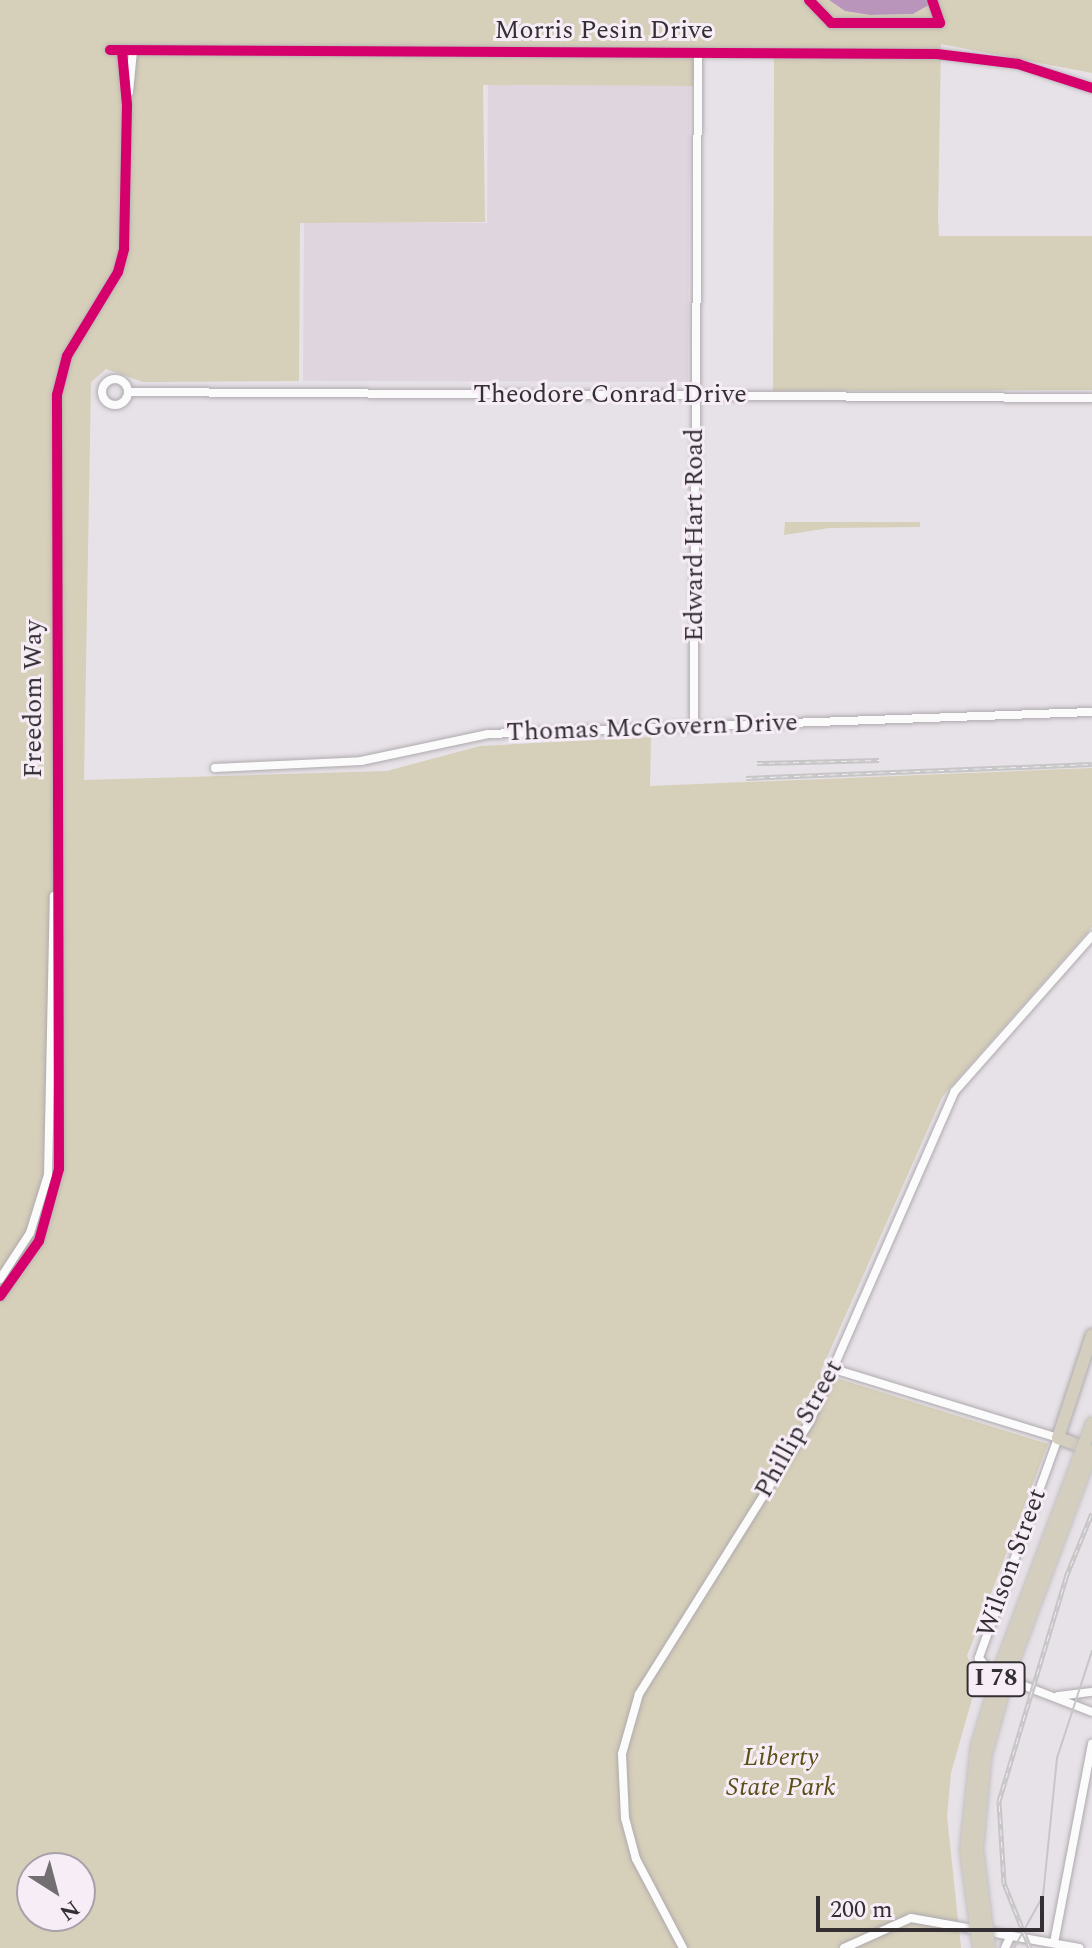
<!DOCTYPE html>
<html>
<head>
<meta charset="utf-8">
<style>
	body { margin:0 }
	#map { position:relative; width:1092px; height:1948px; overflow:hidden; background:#e7e2e7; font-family:Spectral,serif }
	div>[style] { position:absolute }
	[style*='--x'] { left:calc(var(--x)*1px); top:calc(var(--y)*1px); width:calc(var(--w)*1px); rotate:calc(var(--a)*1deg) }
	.built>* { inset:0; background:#dfd5df }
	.green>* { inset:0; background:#d6cfb9 }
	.water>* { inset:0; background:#b995bc }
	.roads { filter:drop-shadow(0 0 2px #aeaaae) drop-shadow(0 0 2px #aeaaae) }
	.minor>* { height:8px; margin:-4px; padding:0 4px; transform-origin:4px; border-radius:4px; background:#fbfbfb }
	.minor>.ring { margin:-4px; padding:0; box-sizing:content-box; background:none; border:8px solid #fbfbfb; border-radius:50% }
	.highway>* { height:12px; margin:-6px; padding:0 6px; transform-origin:6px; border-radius:6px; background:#d3cebe }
	.tram>* { height:2px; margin:-1px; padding:0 1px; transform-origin:1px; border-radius:1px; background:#c7c6c7 }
	.rail>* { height:5px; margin-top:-2.5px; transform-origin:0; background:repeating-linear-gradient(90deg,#f6edf7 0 6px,#c7c6c7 0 12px); box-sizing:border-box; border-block:2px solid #c7c6c7 }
	.bridges { filter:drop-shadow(0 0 2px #c2bfc2) drop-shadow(0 0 2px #c2bfc2) }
	.highway-bridge>* { height:12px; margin:-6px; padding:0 6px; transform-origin:6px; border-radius:6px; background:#d3cebe }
	.cycleway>* { height:10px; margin:-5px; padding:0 5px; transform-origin:5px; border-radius:5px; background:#d6006c }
	span { translate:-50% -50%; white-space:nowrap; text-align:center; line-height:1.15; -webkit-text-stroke:6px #f6edf7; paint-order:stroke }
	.shield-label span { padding:2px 6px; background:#f6edf7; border:2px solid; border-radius:6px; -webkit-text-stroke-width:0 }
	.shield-label { font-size:24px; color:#332f33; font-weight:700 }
	.street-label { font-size:26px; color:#332f33 }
	.park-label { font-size:26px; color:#5c4f15; font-style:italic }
	.north { position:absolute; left:16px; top:1852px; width:80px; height:80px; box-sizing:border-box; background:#f6edf7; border:2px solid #a8a1a9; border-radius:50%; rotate:144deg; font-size:22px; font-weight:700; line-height:32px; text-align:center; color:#332f33 }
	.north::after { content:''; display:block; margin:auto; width:28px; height:36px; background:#726e72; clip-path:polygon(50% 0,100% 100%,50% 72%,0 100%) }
	.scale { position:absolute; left:816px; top:1896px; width:228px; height:36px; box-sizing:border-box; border:4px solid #332f33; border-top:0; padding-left:10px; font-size:24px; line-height:28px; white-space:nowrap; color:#332f33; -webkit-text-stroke:6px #f6edf7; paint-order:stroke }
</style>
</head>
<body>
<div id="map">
	<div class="built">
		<div style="clip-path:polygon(488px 85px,690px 86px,688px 382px,303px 381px,304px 222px,487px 223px)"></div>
	</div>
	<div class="green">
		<div style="clip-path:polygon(evenodd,0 0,829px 0,845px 11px,870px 15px,913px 14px,929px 5px,927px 0,1092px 0,1092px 73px,941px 44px,938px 218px,939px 236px,1092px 236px,1092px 390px,773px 391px,774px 51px,696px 51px,693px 86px,483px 85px,485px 222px,300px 223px,299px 381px,143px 382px,106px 369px,91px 382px,84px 780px,387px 771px,480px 746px,651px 737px,650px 786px,1092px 768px,1092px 927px,942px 1097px,820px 1373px,1048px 1444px,967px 1656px,978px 1678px,951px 1773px,947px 1816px,961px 1948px,0 1948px,0 0,32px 1868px,80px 1868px,80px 1916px,32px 1916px,32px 1868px)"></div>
		<div style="clip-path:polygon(785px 522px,920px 522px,920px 527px,829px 528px,784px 535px)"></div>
	</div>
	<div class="water">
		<div style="clip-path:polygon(829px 0,927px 0,929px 5px,913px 14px,870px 15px,845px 11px)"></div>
	</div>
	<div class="roads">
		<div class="minor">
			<div style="--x:809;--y:0;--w:32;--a:46"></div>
			<div style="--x:831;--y:23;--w:109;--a:0"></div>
			<div style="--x:940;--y:23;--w:24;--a:-109"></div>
			<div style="--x:110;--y:50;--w:827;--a:0.28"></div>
			<div style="--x:937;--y:54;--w:82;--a:7"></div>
			<div style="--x:1018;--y:64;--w:78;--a:18"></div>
			<div style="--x:129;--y:92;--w:41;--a:-84.4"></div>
			<div class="ring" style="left:102px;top:379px;width:18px;height:18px"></div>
			<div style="--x:128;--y:392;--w:964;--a:0.36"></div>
			<div style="--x:694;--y:728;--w:674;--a:-89.66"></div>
			<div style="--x:215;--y:768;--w:146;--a:-2.7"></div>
			<div style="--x:361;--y:761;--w:130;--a:-12"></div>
			<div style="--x:488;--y:734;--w:604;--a:-2.09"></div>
			<div style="--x:0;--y:1279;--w:55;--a:-56.9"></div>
			<div style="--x:30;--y:1233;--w:61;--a:-72.8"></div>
			<div style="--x:48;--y:1175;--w:279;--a:-88.8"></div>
			<div style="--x:0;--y:1296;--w:67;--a:-54.7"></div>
			<div style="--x:39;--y:1241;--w:75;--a:-74.5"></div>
			<div style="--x:59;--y:1169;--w:774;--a:-90.15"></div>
			<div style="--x:57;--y:395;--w:40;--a:-75.6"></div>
			<div style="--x:67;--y:356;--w:98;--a:-58.7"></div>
			<div style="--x:118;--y:272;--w:24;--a:-75"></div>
			<div style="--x:124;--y:249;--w:144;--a:-88.8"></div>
			<div style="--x:127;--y:105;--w:54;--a:-95.3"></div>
			<div style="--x:834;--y:1369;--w:234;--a:17.1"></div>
			<div style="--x:1058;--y:1438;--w:234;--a:109.8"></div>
			<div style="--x:979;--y:1658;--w:19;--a:51"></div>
			<div style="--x:991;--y:1673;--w:108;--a:21.1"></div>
			<div style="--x:1058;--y:1696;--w:34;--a:-7"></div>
			<div style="--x:1054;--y:1943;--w:203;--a:-79.2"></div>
			<div style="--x:683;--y:1948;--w:101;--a:-117.8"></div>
			<div style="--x:636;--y:1859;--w:42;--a:-105"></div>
			<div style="--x:625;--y:1818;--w:64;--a:-92.7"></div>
			<div style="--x:622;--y:1754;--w:62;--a:-74.2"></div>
			<div style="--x:639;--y:1694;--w:322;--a:-57.9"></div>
			<div style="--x:810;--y:1421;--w:360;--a:-66.3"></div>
			<div style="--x:955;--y:1091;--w:207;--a:-48.5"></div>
			<div style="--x:844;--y:1948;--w:73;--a:-24.1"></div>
			<div style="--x:911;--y:1918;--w:171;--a:10.1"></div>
			<div style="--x:1005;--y:1948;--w:14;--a:-65"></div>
		</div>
		<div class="highway">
			<div style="--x:1092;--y:1335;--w:108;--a:108.3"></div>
			<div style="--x:1058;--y:1438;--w:36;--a:19"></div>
		</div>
	</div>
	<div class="tram">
		<div style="--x:1014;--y:1948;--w:60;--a:-60.9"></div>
		<div style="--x:1043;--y:1896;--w:139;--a:-84.2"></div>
		<div style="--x:1057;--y:1758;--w:113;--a:-71.9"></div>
	</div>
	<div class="rail">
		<div style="--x:757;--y:763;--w:122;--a:-1.4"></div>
		<div style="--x:746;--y:778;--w:346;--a:-2.3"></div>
		<div style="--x:1030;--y:1948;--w:70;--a:-111.8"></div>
		<div style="--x:1004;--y:1883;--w:82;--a:-93.5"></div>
		<div style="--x:999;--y:1801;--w:234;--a:-73.3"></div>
		<div style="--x:1066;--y:1577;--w:69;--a:-67.9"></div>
	</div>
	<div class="bridges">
		<div class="highway-bridge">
			<div style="--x:979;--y:1948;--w:99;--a:-97.6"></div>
			<div style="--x:966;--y:1850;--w:105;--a:-84"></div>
			<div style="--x:977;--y:1746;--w:87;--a:-73.2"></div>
			<div style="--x:1002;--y:1663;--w:256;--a:-69.4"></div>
			<div style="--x:989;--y:1948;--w:100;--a:-96.9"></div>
			<div style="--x:977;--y:1849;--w:92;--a:-85"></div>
			<div style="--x:985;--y:1757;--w:82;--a:-74.4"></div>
			<div style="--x:1007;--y:1678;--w:242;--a:-69.5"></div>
		</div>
	</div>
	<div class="cycleway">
		<div style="--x:809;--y:0;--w:32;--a:46"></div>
		<div style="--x:831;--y:23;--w:109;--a:0"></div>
		<div style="--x:940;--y:23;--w:24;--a:-109"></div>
		<div style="--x:110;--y:50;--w:827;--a:0.28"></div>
		<div style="--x:937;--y:54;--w:82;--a:7"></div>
		<div style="--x:1018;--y:64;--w:78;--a:18"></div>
		<div style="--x:0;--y:1296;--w:67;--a:-54.7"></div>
		<div style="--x:39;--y:1241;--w:75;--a:-74.5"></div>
		<div style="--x:59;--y:1169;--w:774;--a:-90.15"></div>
		<div style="--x:57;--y:395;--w:40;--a:-75.6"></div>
		<div style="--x:67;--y:356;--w:98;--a:-58.7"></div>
		<div style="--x:118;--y:272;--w:24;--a:-75"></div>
		<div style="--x:124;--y:249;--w:144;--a:-88.8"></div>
		<div style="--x:127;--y:105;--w:54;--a:-95.3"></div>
	</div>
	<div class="shield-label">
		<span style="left:996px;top:1679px">I 78</span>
	</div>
	<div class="street-label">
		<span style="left:604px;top:31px">Morris Pesin Drive</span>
		<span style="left:610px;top:395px">Theodore Conrad Drive</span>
		<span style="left:695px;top:535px;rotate:-90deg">Edward Hart Road</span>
		<span style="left:34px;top:699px;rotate:-90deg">Freedom Way</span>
		<span style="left:652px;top:728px;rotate:-2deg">Thomas McGovern Drive</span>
		<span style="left:799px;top:1429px;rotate:-61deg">Phillip Street</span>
		<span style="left:1012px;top:1563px;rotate:-70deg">Wilson Street</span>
	</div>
	<div class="park-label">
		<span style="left:781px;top:1773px">Liberty<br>State Park</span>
	</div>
	<div class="north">N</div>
	<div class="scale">200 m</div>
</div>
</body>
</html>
